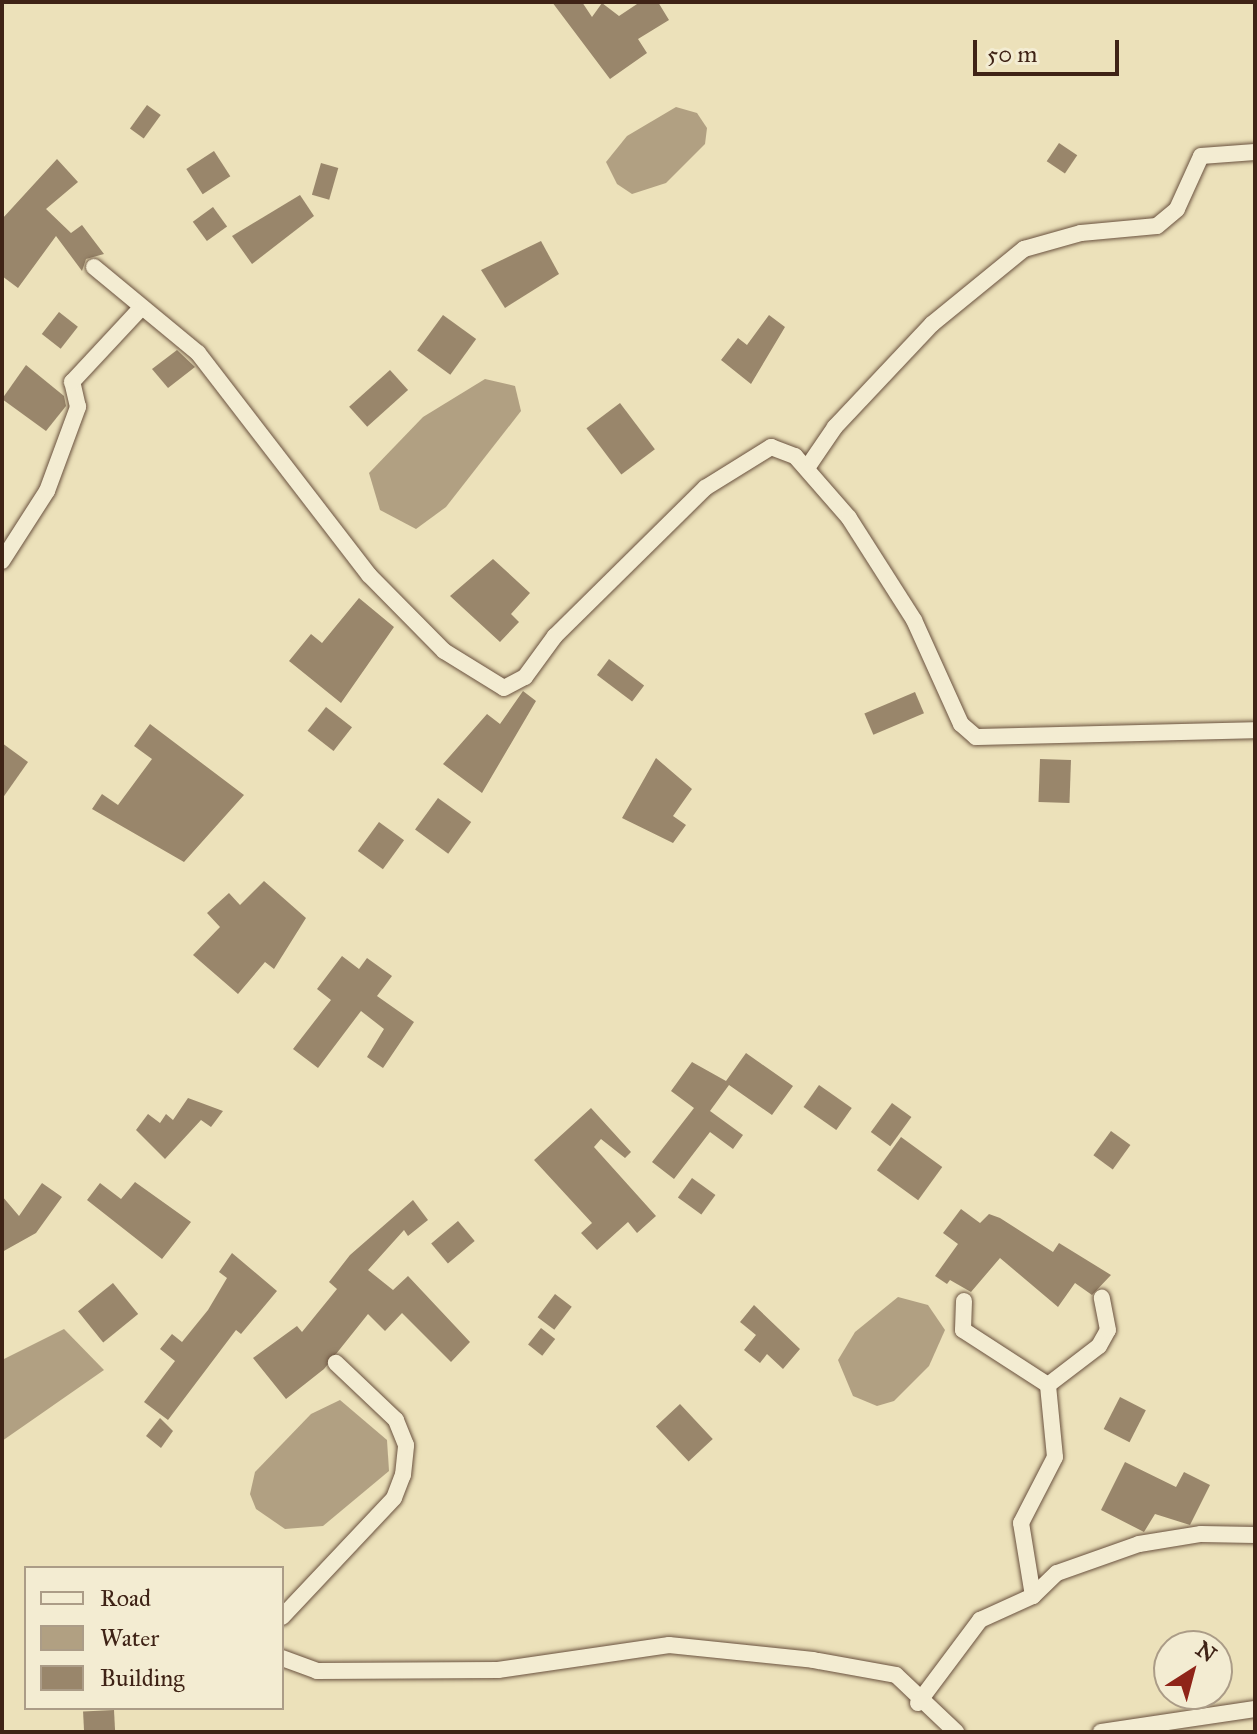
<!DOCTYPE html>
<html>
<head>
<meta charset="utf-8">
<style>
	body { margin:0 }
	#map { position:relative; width:1257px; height:1734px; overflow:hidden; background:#ece1ba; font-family:"IM FELL Great Primer",serif }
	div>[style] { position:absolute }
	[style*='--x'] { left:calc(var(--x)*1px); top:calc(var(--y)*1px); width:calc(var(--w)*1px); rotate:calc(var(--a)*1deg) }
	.water>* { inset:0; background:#b1a082 }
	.building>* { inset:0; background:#99866b; transform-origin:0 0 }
	.roads { filter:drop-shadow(0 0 2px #6a523f) drop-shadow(0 0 2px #6a523f) }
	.minor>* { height:16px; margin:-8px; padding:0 8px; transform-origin:8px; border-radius:8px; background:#f3ecd2 }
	span { translate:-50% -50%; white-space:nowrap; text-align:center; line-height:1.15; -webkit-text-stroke:7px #f3ecd2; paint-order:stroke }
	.frame { position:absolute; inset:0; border:4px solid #3f2316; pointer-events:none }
	.legend { position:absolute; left:24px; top:1566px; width:260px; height:144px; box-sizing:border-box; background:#f3ecd2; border:2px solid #ab9c87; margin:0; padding:10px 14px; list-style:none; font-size:24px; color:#3f2316 }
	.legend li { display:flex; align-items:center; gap:16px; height:40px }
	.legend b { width:40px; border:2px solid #ab9c87 }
	.north { position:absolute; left:1153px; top:1630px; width:80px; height:80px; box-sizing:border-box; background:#f3ecd2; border:2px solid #ab9c87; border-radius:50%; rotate:36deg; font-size:22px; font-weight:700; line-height:32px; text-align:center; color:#3f2316 }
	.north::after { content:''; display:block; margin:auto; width:28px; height:36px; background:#8f2418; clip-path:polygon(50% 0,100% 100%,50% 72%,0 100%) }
	.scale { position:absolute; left:973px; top:40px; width:146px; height:36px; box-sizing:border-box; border:4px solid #3f2316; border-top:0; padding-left:10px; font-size:24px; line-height:28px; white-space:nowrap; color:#3f2316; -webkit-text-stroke:6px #f3ecd2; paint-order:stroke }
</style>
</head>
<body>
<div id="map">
	<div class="water">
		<div style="clip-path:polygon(676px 107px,697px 113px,707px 128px,705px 144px,666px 183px,632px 194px,617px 184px,606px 162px,627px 136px)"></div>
		<div style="clip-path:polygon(485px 379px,515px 386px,521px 411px,446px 507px,416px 529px,380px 510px,369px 473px,423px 417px)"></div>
		<div style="clip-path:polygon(898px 1297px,928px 1305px,945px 1330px,929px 1366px,894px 1401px,877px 1406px,853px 1396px,838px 1360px,855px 1332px)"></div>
		<div style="clip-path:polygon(64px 1329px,104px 1370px,2px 1441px,2px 1360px)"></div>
		<div style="clip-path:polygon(340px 1400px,387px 1440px,389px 1471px,323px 1526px,285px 1529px,256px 1509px,250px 1494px,255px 1472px,311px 1414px)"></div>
	</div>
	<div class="building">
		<div style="clip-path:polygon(552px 2px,582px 2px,592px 17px,602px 3px,619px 16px,640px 2px,658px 2px,669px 20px,638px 39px,647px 53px,610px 79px)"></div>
		<div style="left:147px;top:105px;width:17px;height:29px;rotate:36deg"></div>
		<div style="left:1059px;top:143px;width:22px;height:22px;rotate:34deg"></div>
		<div style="left:214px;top:151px;width:30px;height:33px;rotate:57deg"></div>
		<div style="clip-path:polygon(57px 159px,78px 182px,46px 209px,71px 233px,82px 225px,104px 254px,86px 259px,82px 271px,56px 236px,18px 288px,2px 276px,2px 219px)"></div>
		<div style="left:321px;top:163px;width:18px;height:33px;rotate:16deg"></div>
		<div style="clip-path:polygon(300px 195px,314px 216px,252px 264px,232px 236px)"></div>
		<div style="left:213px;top:207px;width:24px;height:25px;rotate:54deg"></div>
		<div style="clip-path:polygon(541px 241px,559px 274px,505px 308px,481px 270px)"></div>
		<div style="left:59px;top:312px;width:24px;height:28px;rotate:38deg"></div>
		<div style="left:443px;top:315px;width:41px;height:44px;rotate:36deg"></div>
		<div style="clip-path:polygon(769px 315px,785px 327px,751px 384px,721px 360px,738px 338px,747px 345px)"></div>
		<div style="clip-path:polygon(177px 350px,195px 367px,168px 388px,152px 369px)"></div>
		<div style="clip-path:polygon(26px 365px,64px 396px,66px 406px,46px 431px,2px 399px)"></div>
		<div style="left:390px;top:370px;width:27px;height:55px;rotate:48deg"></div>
		<div style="left:620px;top:403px;width:58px;height:42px;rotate:53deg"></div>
		<div style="clip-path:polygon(493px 559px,530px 593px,511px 614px,519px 622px,500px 642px,450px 596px)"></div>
		<div style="clip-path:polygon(359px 598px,394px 627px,341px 703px,289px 661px,311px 634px,322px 643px)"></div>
		<div style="left:609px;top:659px;width:44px;height:20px;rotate:37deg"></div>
		<div style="clip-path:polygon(523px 691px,536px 701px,482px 793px,443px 764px,487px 714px,500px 724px)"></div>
		<div style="left:915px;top:692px;width:23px;height:55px;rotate:67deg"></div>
		<div style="left:326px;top:707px;width:33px;height:30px;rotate:38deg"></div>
		<div style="clip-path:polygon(150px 724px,244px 795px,184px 862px,92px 809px,102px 794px,118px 805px,152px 759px,134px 746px)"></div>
		<div style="clip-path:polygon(2px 743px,28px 762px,2px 799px)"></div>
		<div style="clip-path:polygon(656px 758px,692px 789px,673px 816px,686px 825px,673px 843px,622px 818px)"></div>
		<div style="left:1040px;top:759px;width:31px;height:43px;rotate:2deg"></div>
		<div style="left:438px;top:798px;width:41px;height:39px;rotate:36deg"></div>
		<div style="left:379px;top:822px;width:31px;height:36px;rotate:36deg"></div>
		<div style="clip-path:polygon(264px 881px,306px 918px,274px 969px,265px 962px,238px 994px,193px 955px,220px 927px,207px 913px,229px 893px,240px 905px)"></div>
		<div style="clip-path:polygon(342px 956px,359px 969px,367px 958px,392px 976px,377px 996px,414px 1022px,383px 1068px,367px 1057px,384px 1029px,361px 1011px,318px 1068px,293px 1049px,331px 1000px,317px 989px)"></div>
		<div style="clip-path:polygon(746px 1053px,793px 1086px,772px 1115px,729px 1085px,710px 1111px,743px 1135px,733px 1149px,710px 1132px,674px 1179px,652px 1162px,694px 1108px,671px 1091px,692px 1062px,726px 1081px)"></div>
		<div style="left:819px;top:1085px;width:40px;height:27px;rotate:35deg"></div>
		<div style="clip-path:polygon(188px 1098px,223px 1111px,211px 1127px,201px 1120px,165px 1159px,136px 1130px,148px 1114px,160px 1123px,166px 1114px,173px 1120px)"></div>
		<div style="left:892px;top:1103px;width:24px;height:36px;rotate:36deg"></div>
		<div style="clip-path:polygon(591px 1108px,631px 1152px,625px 1158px,601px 1139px,594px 1147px,656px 1216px,637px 1233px,628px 1222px,597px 1250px,581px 1233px,592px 1223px,534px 1160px)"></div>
		<div style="left:1111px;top:1131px;width:24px;height:30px;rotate:36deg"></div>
		<div style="left:901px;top:1137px;width:51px;height:41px;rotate:36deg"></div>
		<div style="left:692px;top:1178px;width:29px;height:24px;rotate:36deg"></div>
		<div style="clip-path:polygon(135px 1182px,191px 1222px,162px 1259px,87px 1200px,100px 1183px,121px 1199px)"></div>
		<div style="clip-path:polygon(42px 1183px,62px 1197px,36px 1233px,2px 1252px,2px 1196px,19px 1216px)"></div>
		<div style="clip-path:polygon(413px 1200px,428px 1220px,408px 1236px,404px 1230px,368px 1270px,393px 1290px,408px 1276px,470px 1342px,451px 1362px,402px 1313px,385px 1331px,368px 1314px,324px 1369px,286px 1399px,253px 1358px,297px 1326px,302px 1332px,337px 1289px,329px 1282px,350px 1255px)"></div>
		<div style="clip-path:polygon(961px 1209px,980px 1223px,989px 1214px,1000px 1218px,1053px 1252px,1059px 1243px,1111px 1275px,1092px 1295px,1075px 1283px,1058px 1307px,1000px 1258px,971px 1292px,950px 1280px,947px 1284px,935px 1276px,958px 1244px,943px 1233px)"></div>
		<div style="left:458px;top:1221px;width:26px;height:35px;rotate:50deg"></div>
		<div style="clip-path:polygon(232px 1253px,277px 1291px,241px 1334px,236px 1330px,168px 1420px,144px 1402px,175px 1361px,160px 1349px,172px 1334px,182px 1342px,208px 1310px,227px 1278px,219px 1272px)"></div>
		<div style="left:113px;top:1283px;width:40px;height:45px;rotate:51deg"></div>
		<div style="left:555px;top:1294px;width:21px;height:29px;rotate:37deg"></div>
		<div style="clip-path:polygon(754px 1305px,800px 1349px,783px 1369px,767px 1354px,760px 1363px,744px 1350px,756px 1335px,740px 1322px)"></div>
		<div style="left:541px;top:1328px;width:18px;height:21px;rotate:38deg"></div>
		<div style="left:1120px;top:1397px;width:29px;height:36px;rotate:27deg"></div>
		<div style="left:680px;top:1404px;width:48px;height:33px;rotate:47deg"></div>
		<div style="clip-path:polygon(160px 1418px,173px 1431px,161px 1448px,146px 1436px)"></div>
		<div style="clip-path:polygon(1125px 1462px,1176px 1487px,1184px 1472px,1210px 1485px,1190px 1525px,1155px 1514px,1144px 1532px,1101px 1510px)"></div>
		<div style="left:114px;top:1710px;width:22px;height:31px;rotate:87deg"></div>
	</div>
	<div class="roads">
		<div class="minor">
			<div style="--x:94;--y:267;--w:135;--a:39.6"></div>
			<div style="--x:198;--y:353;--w:280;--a:52.4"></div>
			<div style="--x:369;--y:575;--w:107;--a:45.4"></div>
			<div style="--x:444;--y:651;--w:70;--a:31.7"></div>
			<div style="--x:504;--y:688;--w:24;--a:-28"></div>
			<div style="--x:525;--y:677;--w:51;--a:-53.8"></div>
			<div style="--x:555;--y:636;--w:211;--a:-44.6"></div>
			<div style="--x:705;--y:488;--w:78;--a:-31.8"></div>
			<div style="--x:771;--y:447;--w:26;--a:21"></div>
			<div style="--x:795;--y:456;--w:82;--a:48.9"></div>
			<div style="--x:849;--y:518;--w:121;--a:57.5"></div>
			<div style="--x:914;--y:620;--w:114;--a:65.7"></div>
			<div style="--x:961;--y:724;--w:20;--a:41"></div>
			<div style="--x:976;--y:737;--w:279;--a:-1.4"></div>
			<div style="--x:807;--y:468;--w:50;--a:-55.7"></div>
			<div style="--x:835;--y:427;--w:141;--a:-46.7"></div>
			<div style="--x:932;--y:324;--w:119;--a:-39.2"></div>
			<div style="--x:1024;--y:249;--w:59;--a:-15.7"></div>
			<div style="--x:1081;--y:233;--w:76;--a:-5.3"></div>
			<div style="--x:1157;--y:226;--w:26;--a:-40"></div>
			<div style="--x:1177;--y:209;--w:58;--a:-65.6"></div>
			<div style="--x:1201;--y:156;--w:54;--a:-4.2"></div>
			<div style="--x:2;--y:561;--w:83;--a:-57.3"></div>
			<div style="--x:47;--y:491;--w:90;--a:-69.7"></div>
			<div style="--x:78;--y:407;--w:26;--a:-103"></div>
			<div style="--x:72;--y:382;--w:101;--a:-47"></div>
			<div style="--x:964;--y:1301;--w:29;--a:92"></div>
			<div style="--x:963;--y:1330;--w:101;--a:32.9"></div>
			<div style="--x:1033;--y:1596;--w:74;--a:-99.3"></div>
			<div style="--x:1021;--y:1523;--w:74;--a:-62.7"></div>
			<div style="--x:1055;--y:1457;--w:72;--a:-95.6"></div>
			<div style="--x:1048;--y:1385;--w:64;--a:-37.4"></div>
			<div style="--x:1099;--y:1346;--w:18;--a:-61"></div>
			<div style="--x:1108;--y:1330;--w:33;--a:-101"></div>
			<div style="--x:282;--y:1617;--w:163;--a:-46.7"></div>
			<div style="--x:394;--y:1498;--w:25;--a:-69"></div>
			<div style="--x:403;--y:1475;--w:30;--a:-84"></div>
			<div style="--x:406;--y:1445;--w:27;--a:-112"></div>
			<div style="--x:396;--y:1420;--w:83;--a:-136.5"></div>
			<div style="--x:282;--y:1658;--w:37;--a:20"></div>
			<div style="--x:317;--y:1671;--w:181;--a:-0.3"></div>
			<div style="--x:498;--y:1670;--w:173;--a:-8.3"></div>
			<div style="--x:669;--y:1645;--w:145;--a:5.9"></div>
			<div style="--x:813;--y:1660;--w:84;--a:10.2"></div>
			<div style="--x:896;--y:1675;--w:83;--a:43.5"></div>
			<div style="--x:918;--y:1703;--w:104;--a:-53.2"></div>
			<div style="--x:980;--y:1620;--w:58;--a:-24.4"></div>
			<div style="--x:1033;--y:1596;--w:33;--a:-44"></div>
			<div style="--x:1057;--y:1573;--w:87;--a:-19.5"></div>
			<div style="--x:1139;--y:1544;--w:63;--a:-9.2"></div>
			<div style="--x:1201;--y:1534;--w:54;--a:1.1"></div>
			<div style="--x:1101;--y:1732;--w:156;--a:-8.5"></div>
		</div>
	</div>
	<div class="frame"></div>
	<ul class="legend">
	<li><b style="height:10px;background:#f3ecd2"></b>Road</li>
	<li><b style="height:22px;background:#b1a082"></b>Water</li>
	<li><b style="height:22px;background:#99866b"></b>Building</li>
	</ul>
	<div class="north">N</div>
	<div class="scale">50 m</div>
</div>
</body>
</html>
